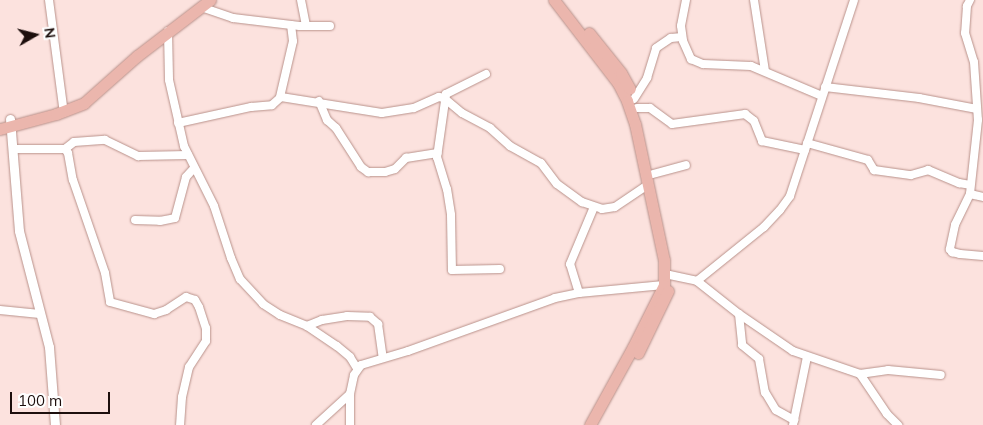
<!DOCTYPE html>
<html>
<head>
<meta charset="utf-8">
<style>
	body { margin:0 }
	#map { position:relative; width:983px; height:425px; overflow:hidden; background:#fce2de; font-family:Mulish,sans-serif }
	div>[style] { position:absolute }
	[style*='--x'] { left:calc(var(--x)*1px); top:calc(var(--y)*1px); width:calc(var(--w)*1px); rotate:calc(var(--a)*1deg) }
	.roads { filter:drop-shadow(0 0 1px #b9928b) drop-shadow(0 0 1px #b9928b) }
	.minor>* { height:8px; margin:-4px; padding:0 4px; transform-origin:4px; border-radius:4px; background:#fff }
	.tertiary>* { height:9px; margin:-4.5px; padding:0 4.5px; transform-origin:4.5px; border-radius:4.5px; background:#fff }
	.primary>* { height:11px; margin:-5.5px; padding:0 5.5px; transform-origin:5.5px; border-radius:5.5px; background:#ebb6ad }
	span { translate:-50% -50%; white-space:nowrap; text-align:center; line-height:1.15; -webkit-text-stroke:4px #fff; paint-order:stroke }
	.north { position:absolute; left:10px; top:10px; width:50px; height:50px; -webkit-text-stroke:4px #fff; paint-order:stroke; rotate:82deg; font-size:14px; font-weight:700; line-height:20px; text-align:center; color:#1d0f0d }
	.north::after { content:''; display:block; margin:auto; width:18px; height:22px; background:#1d0f0d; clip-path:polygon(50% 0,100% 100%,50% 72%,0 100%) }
	.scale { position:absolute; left:10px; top:392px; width:100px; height:22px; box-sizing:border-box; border:2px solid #1d0f0d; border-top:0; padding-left:6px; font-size:15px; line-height:18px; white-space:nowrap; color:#1d0f0d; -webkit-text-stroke:4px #fff; paint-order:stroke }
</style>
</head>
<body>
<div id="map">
	<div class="roads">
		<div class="minor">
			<div style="--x:49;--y:0;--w:107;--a:82.5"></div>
			<div style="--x:301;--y:0;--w:26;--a:79"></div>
			<div style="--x:686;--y:0;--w:26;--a:101"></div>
			<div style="--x:681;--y:26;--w:15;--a:82"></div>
			<div style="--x:683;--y:41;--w:20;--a:66"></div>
			<div style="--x:691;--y:59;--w:13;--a:23"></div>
			<div style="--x:703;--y:64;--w:48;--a:2.4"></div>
			<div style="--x:751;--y:66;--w:77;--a:22.9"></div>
			<div style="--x:754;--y:0;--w:72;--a:81.2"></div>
			<div style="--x:970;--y:0;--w:7;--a:117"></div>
			<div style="--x:967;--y:6;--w:27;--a:94"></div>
			<div style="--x:965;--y:33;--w:30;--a:73"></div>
			<div style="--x:974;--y:62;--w:58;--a:86.1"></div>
			<div style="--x:978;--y:120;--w:74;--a:96.2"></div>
			<div style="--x:970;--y:194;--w:34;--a:116"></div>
			<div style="--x:955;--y:225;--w:25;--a:102"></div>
			<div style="--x:950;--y:249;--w:4;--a:56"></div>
			<div style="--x:952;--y:252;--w:8;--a:14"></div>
			<div style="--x:960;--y:254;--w:23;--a:5"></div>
			<div style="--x:201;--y:7;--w:34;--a:19"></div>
			<div style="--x:233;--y:18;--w:67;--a:6.8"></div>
			<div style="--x:300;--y:26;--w:30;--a:0"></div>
			<div style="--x:168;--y:31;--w:49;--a:88.8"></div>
			<div style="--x:169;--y:80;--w:68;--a:77.2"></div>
			<div style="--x:184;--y:146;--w:67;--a:63.4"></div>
			<div style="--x:214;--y:206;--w:55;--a:71.9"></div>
			<div style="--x:231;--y:258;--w:23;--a:67"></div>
			<div style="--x:240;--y:279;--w:34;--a:47"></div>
			<div style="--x:263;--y:304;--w:20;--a:33"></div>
			<div style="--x:280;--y:315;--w:29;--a:22"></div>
			<div style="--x:307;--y:326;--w:36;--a:34"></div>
			<div style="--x:337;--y:346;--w:17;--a:40"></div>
			<div style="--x:350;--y:357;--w:13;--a:58"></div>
			<div style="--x:486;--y:74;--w:45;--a:153.4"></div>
			<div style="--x:446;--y:94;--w:64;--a:98.1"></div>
			<div style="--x:437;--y:157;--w:34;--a:73"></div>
			<div style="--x:447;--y:189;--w:26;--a:81"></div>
			<div style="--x:451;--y:215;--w:55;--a:89"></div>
			<div style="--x:452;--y:270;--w:48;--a:-1.2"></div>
			<div style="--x:825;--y:87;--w:95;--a:6.7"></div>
			<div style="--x:919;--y:98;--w:59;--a:10.7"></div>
			<div style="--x:280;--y:97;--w:57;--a:-76.9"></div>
			<div style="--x:293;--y:41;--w:16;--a:-97"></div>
			<div style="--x:634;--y:99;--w:25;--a:-58"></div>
			<div style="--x:647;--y:78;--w:31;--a:-73"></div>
			<div style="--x:656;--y:48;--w:18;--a:-34"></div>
			<div style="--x:671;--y:38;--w:11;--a:-5"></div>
			<div style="--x:319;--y:101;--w:21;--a:67"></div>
			<div style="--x:327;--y:120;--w:12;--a:42"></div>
			<div style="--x:336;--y:128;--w:46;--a:57.3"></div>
			<div style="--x:361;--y:167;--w:9;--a:36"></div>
			<div style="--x:368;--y:172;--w:17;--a:0"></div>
			<div style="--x:385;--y:172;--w:10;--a:-17"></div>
			<div style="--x:395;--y:169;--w:16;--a:-45"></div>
			<div style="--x:406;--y:158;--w:32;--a:-9"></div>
			<div style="--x:637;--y:108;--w:13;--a:0"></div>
			<div style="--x:650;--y:108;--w:27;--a:36"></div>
			<div style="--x:672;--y:124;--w:74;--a:-7.8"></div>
			<div style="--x:745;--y:114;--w:11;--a:38"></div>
			<div style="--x:754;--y:121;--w:22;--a:68"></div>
			<div style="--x:762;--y:141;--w:44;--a:11.8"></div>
			<div style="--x:178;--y:123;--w:75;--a:-12.4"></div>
			<div style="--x:251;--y:107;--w:21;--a:-5"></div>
			<div style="--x:272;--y:105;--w:12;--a:-42"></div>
			<div style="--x:281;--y:97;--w:102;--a:9"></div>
			<div style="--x:382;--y:113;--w:32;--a:-9"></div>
			<div style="--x:414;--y:108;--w:27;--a:-24"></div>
			<div style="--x:439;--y:97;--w:5;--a:11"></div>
			<div style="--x:444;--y:98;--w:23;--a:40"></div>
			<div style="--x:462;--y:113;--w:32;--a:28"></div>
			<div style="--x:490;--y:128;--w:27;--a:42"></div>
			<div style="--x:510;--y:146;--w:35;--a:29"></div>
			<div style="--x:541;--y:163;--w:26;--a:53"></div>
			<div style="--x:557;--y:184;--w:31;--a:36"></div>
			<div style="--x:582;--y:202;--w:21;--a:19"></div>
			<div style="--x:602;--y:209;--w:13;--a:-9"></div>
			<div style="--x:615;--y:207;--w:40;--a:-34"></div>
			<div style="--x:807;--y:143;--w:63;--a:15.6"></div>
			<div style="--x:868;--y:160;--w:12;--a:59"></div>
			<div style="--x:874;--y:170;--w:37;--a:8"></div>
			<div style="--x:911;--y:175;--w:18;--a:-16"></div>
			<div style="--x:928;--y:170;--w:34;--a:23"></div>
			<div style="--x:959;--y:183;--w:11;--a:10"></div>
			<div style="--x:13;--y:149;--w:52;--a:0"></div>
			<div style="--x:65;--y:149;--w:5;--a:53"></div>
			<div style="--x:68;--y:153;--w:27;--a:80"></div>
			<div style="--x:73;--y:180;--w:98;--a:71"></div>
			<div style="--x:105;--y:273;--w:29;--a:80"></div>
			<div style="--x:110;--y:302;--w:46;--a:15.3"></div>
			<div style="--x:154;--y:314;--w:13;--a:-18"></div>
			<div style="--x:166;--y:310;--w:24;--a:-33"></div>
			<div style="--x:186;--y:297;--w:9;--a:18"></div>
			<div style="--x:195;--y:300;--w:8;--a:60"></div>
			<div style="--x:199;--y:307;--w:22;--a:72"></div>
			<div style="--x:206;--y:328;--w:13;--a:90"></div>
			<div style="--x:206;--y:341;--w:31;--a:123"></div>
			<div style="--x:189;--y:367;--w:31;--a:103"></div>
			<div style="--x:182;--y:397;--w:28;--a:94"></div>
			<div style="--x:65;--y:149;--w:11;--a:-38"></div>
			<div style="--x:74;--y:142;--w:31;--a:-4"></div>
			<div style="--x:105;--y:140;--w:37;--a:26"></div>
			<div style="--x:138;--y:156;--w:50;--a:-1.1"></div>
			<div style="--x:653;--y:174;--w:34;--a:-15"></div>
			<div style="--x:970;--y:194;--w:13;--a:13"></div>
			<div style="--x:135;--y:220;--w:25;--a:2"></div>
			<div style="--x:160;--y:221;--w:15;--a:-11"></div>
			<div style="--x:175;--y:218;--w:42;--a:-75"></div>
			<div style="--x:186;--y:177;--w:12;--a:-48"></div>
			<div style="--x:665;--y:274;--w:33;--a:12"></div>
			<div style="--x:697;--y:281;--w:53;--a:38.2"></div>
			<div style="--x:739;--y:314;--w:65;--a:34.4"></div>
			<div style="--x:793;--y:351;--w:71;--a:18.9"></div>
			<div style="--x:860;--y:374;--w:48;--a:56"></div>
			<div style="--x:887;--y:414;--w:16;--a:45"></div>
			<div style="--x:697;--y:281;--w:86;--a:-38.9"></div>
			<div style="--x:764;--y:227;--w:23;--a:-47"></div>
			<div style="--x:780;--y:210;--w:17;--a:-54"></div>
			<div style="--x:790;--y:196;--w:206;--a:-71.9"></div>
			<div style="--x:579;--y:293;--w:30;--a:-107"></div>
			<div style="--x:570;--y:264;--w:62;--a:-67.2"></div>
			<div style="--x:0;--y:310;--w:40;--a:5.7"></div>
			<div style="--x:739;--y:314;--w:31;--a:84"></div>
			<div style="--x:742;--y:345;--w:22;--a:39"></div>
			<div style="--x:759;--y:359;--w:34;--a:80"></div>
			<div style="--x:765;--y:392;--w:21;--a:59"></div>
			<div style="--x:776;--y:410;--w:21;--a:29"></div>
			<div style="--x:307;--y:326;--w:16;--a:-22"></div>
			<div style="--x:322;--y:320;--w:25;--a:-9"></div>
			<div style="--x:347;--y:316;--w:23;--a:2"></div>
			<div style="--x:370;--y:317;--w:11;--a:41"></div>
			<div style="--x:378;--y:324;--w:34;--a:82"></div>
			<div style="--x:860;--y:374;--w:28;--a:-8"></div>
			<div style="--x:888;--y:370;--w:53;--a:5.4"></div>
			<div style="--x:316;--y:425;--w:46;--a:-42.4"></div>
			<div style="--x:350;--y:394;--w:19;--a:-78"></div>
			<div style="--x:354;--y:375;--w:12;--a:-55"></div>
			<div style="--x:361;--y:365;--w:49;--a:-16.6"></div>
			<div style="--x:408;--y:351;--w:156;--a:-19.8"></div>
			<div style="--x:555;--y:298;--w:25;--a:-12"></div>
			<div style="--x:579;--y:293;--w:85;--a:-5.4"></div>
			<div style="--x:350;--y:425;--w:31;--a:-90"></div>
			<div style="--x:793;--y:425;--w:69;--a:-78.4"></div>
		</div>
		<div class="tertiary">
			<div style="--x:10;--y:119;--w:112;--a:85.4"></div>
			<div style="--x:19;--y:231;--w:120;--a:75.5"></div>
			<div style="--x:49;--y:347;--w:78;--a:85.6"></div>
		</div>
		<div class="primary">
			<div style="--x:554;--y:0;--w:105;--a:52.4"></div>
			<div style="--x:618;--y:83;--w:20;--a:63"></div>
			<div style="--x:627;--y:101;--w:24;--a:71"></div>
			<div style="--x:635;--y:124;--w:139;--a:78"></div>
			<div style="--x:664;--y:260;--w:25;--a:90"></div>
			<div style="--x:664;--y:285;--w:69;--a:116.6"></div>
			<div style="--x:633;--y:347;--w:89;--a:118.9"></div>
			<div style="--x:589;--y:33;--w:51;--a:51.3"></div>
			<div style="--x:621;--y:73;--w:18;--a:61"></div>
			<div style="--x:0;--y:129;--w:58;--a:-15"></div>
			<div style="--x:56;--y:114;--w:30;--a:-21"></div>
			<div style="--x:84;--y:103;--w:71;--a:-41.6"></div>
			<div style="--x:137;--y:56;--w:92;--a:-37.5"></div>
			<div style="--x:638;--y:353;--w:69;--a:-64.2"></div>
		</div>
	</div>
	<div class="north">N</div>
	<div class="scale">100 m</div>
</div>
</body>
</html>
